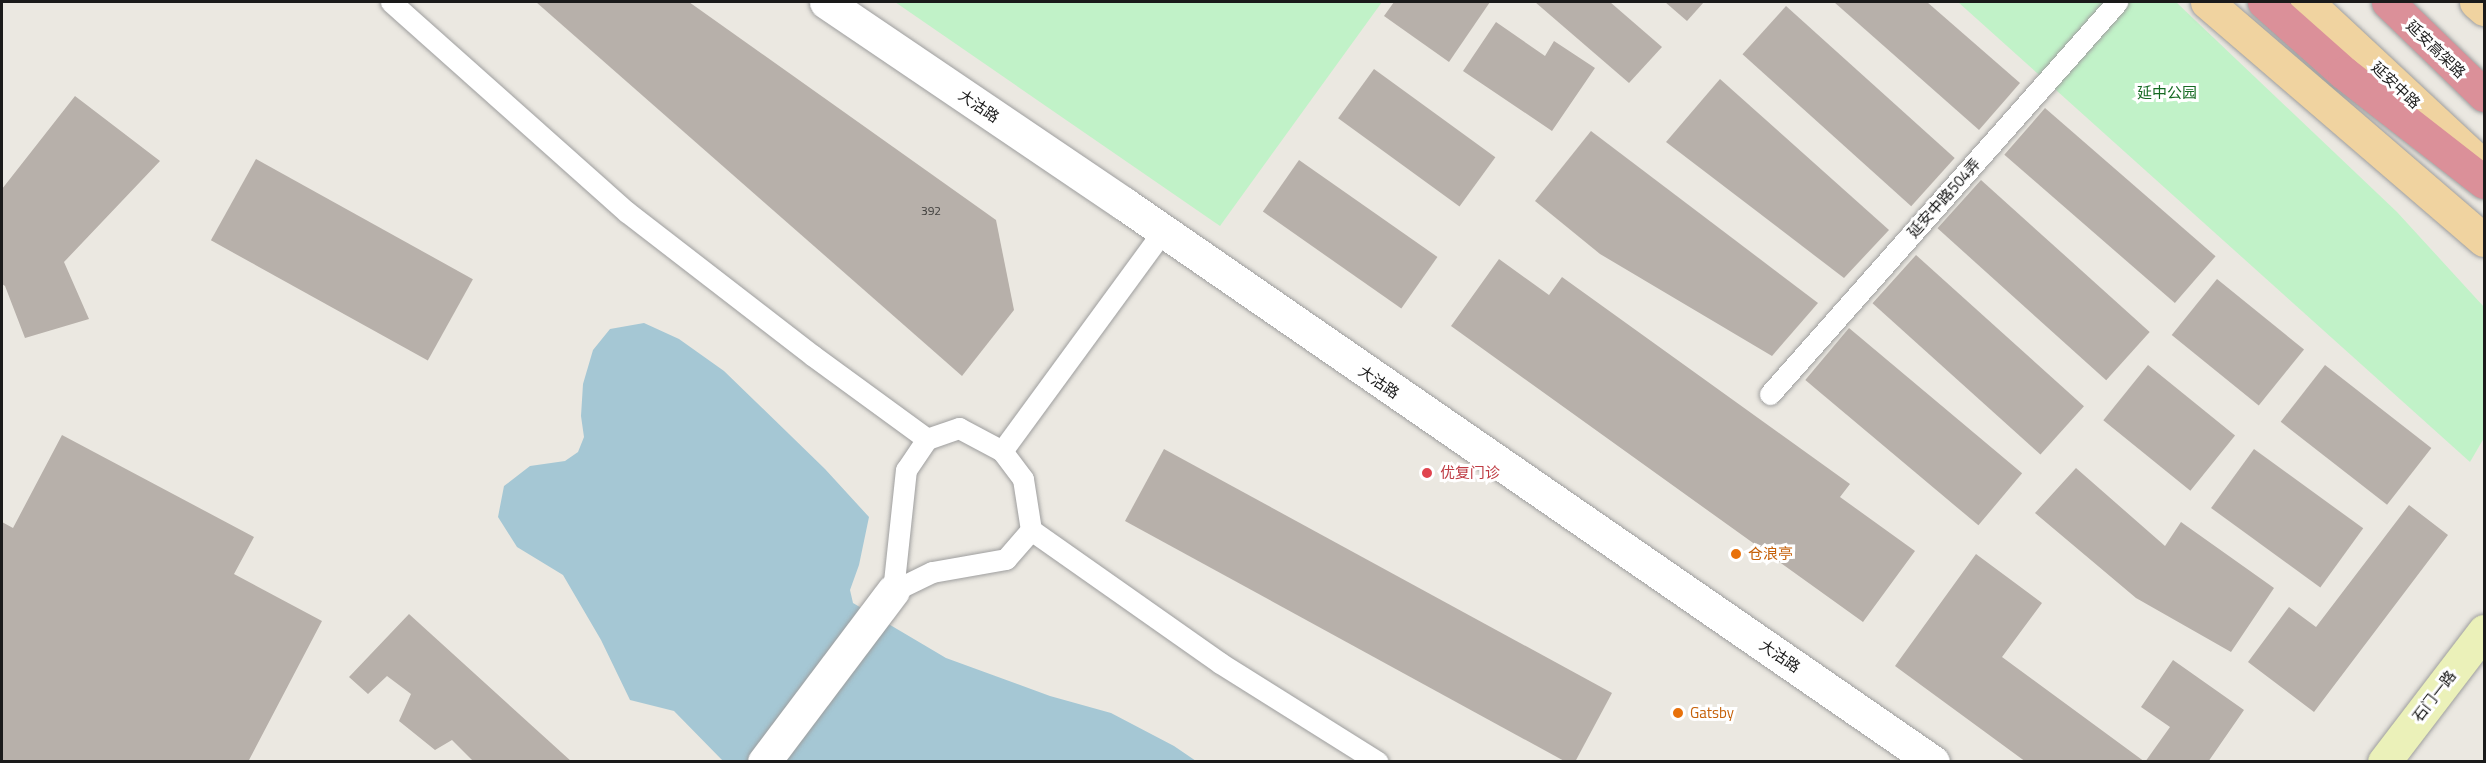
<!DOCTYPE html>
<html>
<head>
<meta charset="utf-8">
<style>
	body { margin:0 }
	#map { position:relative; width:2486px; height:763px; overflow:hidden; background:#ebe8e1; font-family:"Titillium Web","Noto Sans SC",sans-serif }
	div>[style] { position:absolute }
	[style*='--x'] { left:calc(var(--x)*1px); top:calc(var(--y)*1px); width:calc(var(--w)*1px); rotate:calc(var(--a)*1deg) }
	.park>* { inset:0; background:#c1f2c8 }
	.water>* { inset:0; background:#a5c7d4 }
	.building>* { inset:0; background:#b7b0aa; transform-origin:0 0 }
	.roads { filter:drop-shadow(0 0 2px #9e9e9e) drop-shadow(0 0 2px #9e9e9e) }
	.lane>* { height:21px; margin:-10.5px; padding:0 10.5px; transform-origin:10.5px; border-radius:10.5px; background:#fff }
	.street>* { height:33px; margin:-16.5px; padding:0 16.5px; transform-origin:16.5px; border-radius:16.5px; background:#fff }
	.secondary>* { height:33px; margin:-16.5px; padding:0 16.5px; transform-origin:16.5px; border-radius:16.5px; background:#ebf1b9 }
	.primary>* { height:33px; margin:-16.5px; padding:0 16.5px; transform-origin:16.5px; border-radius:16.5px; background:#f0d3a0 }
	.highway>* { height:33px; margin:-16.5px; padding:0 16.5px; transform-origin:16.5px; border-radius:16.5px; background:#db9099 }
	.dots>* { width:16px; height:16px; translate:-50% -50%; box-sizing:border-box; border:3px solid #fff; border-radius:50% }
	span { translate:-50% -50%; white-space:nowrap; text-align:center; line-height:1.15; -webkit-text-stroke:6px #fff; paint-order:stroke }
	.number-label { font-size:12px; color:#41403e }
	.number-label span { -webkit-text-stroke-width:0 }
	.street-label { font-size:15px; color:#1a1a1a }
	.park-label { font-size:15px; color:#166a23 }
	.health-label { font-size:15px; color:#be3a42 }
	.left { translate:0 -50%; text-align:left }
	.food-label { font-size:15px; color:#c56008 }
	.frame { position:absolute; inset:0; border:3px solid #1a1a1a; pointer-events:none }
</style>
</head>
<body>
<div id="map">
	<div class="park">
		<div style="clip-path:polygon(895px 2px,1382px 2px,1220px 226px)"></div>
		<div style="clip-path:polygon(1958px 2px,2176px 2px,2397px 212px,2484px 307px,2484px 438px,2470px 462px)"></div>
	</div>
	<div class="water">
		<div style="clip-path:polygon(644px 323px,679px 339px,724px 371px,825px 469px,869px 517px,859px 565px,850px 590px,853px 603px,946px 658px,1050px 696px,1111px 713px,1174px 746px,1196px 761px,723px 761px,674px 711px,630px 700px,601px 640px,563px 575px,517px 547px,498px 517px,504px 486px,530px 466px,565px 461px,578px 452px,584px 437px,581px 416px,583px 384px,593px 350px,610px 329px)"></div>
	</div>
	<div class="building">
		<div style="clip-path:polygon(536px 2px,689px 2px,996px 220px,1014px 310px,962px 376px)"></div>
		<div style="clip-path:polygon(1394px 2px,1490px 2px,1449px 62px,1384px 16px)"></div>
		<div style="clip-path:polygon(1535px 2px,1610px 2px,1662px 47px,1629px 83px)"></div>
		<div style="clip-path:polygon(1665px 2px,1704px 2px,1687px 21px)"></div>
		<div style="clip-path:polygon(1834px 2px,1927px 2px,2020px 83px,1979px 130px)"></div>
		<div style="left:1786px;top:6px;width:227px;height:65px;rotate:42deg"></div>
		<div style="clip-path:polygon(1496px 22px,1545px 56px,1554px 41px,1595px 68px,1552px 131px,1463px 71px)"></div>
		<div style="left:1374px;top:69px;width:150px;height:61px;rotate:36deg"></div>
		<div style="clip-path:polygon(1720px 79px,1889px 230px,1844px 278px,1666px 142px)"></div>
		<div style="clip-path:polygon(75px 96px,160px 161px,64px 262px,89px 319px,25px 338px,5px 286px,2px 284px,2px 189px)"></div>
		<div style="left:2045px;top:108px;width:226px;height:62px;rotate:41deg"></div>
		<div style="clip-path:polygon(1591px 131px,1818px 303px,1772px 356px,1600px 254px,1535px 201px)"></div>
		<div style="left:256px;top:159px;width:248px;height:93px;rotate:29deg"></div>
		<div style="left:1299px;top:160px;width:169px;height:63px;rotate:35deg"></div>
		<div style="left:1981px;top:180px;width:227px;height:65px;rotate:42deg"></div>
		<div style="left:1916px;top:255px;width:226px;height:65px;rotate:42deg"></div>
		<div style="clip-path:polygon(1499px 259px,1549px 295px,1562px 277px,1850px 484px,1840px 497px,1915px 551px,1863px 622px,1451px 326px)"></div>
		<div style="left:2217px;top:279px;width:112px;height:72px;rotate:39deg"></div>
		<div style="left:1849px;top:328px;width:226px;height:68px;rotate:40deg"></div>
		<div style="left:2148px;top:365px;width:112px;height:71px;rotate:39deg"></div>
		<div style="left:2325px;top:365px;width:135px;height:72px;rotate:38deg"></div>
		<div style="clip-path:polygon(62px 435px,254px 537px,234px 574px,322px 621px,248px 762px,2px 762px,2px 522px,13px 528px)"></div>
		<div style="clip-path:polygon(1164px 449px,1612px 693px,1575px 762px,1566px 762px,1125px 521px)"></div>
		<div style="left:2254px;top:449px;width:135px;height:73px;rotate:36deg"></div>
		<div style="clip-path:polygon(2076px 468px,2165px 546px,2181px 522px,2274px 588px,2231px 652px,2136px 598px,2035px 513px)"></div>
		<div style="clip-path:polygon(2409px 505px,2448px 535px,2314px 712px,2248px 662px,2289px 607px,2316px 627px)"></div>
		<div style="clip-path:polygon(1976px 554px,2042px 603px,2002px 657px,2145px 762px,2026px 762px,1895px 666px)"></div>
		<div style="clip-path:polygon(409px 614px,572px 762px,474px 762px,452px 740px,435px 750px,399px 721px,411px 694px,387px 676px,368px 694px,349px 677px)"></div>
		<div style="clip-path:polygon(2173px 660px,2244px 710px,2208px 762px,2145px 762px,2170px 727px,2141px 707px)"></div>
	</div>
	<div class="roads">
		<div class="lane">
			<div style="--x:391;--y:2;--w:316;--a:41.7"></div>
			<div style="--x:627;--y:212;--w:234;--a:37.7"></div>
			<div style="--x:812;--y:355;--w:142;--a:36.1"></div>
			<div style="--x:1770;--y:394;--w:524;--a:-48.48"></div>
			<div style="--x:959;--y:428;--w:49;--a:28.1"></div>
			<div style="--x:1002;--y:451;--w:35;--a:53"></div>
			<div style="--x:1023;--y:479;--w:52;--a:81.1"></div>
			<div style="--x:1031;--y:530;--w:38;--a:131"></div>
			<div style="--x:1006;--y:559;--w:75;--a:170"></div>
			<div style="--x:932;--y:572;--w:43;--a:154"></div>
			<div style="--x:893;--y:591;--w:122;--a:-83.9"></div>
			<div style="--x:906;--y:470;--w:37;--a:-56"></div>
			<div style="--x:927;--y:439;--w:34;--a:-19"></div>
			<div style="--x:1002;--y:451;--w:271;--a:-53.8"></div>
			<div style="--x:1031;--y:530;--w:231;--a:35.1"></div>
			<div style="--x:1220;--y:663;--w:186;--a:32.1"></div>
		</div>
		<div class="street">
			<div style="--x:826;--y:2;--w:359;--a:34.1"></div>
			<div style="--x:1123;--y:203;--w:984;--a:34.61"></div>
			<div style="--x:764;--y:762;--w:214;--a:-53"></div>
		</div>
		<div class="secondary">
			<div style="--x:2384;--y:762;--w:165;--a:-52.6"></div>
		</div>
		<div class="primary">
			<div style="--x:2207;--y:2;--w:365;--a:40.7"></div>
			<div style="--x:2307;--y:2;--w:229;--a:43"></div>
			<div style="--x:2476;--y:2;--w:11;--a:41"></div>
		</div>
		<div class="highway">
			<div style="--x:2264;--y:2;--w:107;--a:41.6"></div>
			<div style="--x:2344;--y:73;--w:177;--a:37.9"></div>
			<div style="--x:2388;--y:2;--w:134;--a:44.1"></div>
		</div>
	</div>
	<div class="dots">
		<div style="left:1427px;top:473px;background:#e0444e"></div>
		<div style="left:1736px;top:554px;background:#e8710a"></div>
		<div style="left:1678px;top:713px;background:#e8710a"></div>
	</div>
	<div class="number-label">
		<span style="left:931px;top:211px">392</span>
	</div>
	<div class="street-label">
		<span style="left:2436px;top:49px;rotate:44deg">延安高架路</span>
		<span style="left:2396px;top:85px;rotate:43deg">延安中路</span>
		<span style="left:979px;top:106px;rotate:34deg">大沽路</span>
		<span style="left:1944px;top:198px;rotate:-48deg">延安中路504弄</span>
		<span style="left:1379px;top:382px;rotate:34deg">大沽路</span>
		<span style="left:1780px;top:656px;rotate:34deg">大沽路</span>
		<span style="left:2434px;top:696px;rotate:-52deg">石门一路</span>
	</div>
	<div class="park-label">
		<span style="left:2167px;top:93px">延中公园</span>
	</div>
	<div class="health-label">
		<span class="left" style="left:1440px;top:473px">优复门诊</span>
	</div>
	<div class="food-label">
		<span class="left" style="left:1748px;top:554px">仓浪亭</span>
		<span class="left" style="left:1690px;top:713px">Gatsby</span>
	</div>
	<div class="frame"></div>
</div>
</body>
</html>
